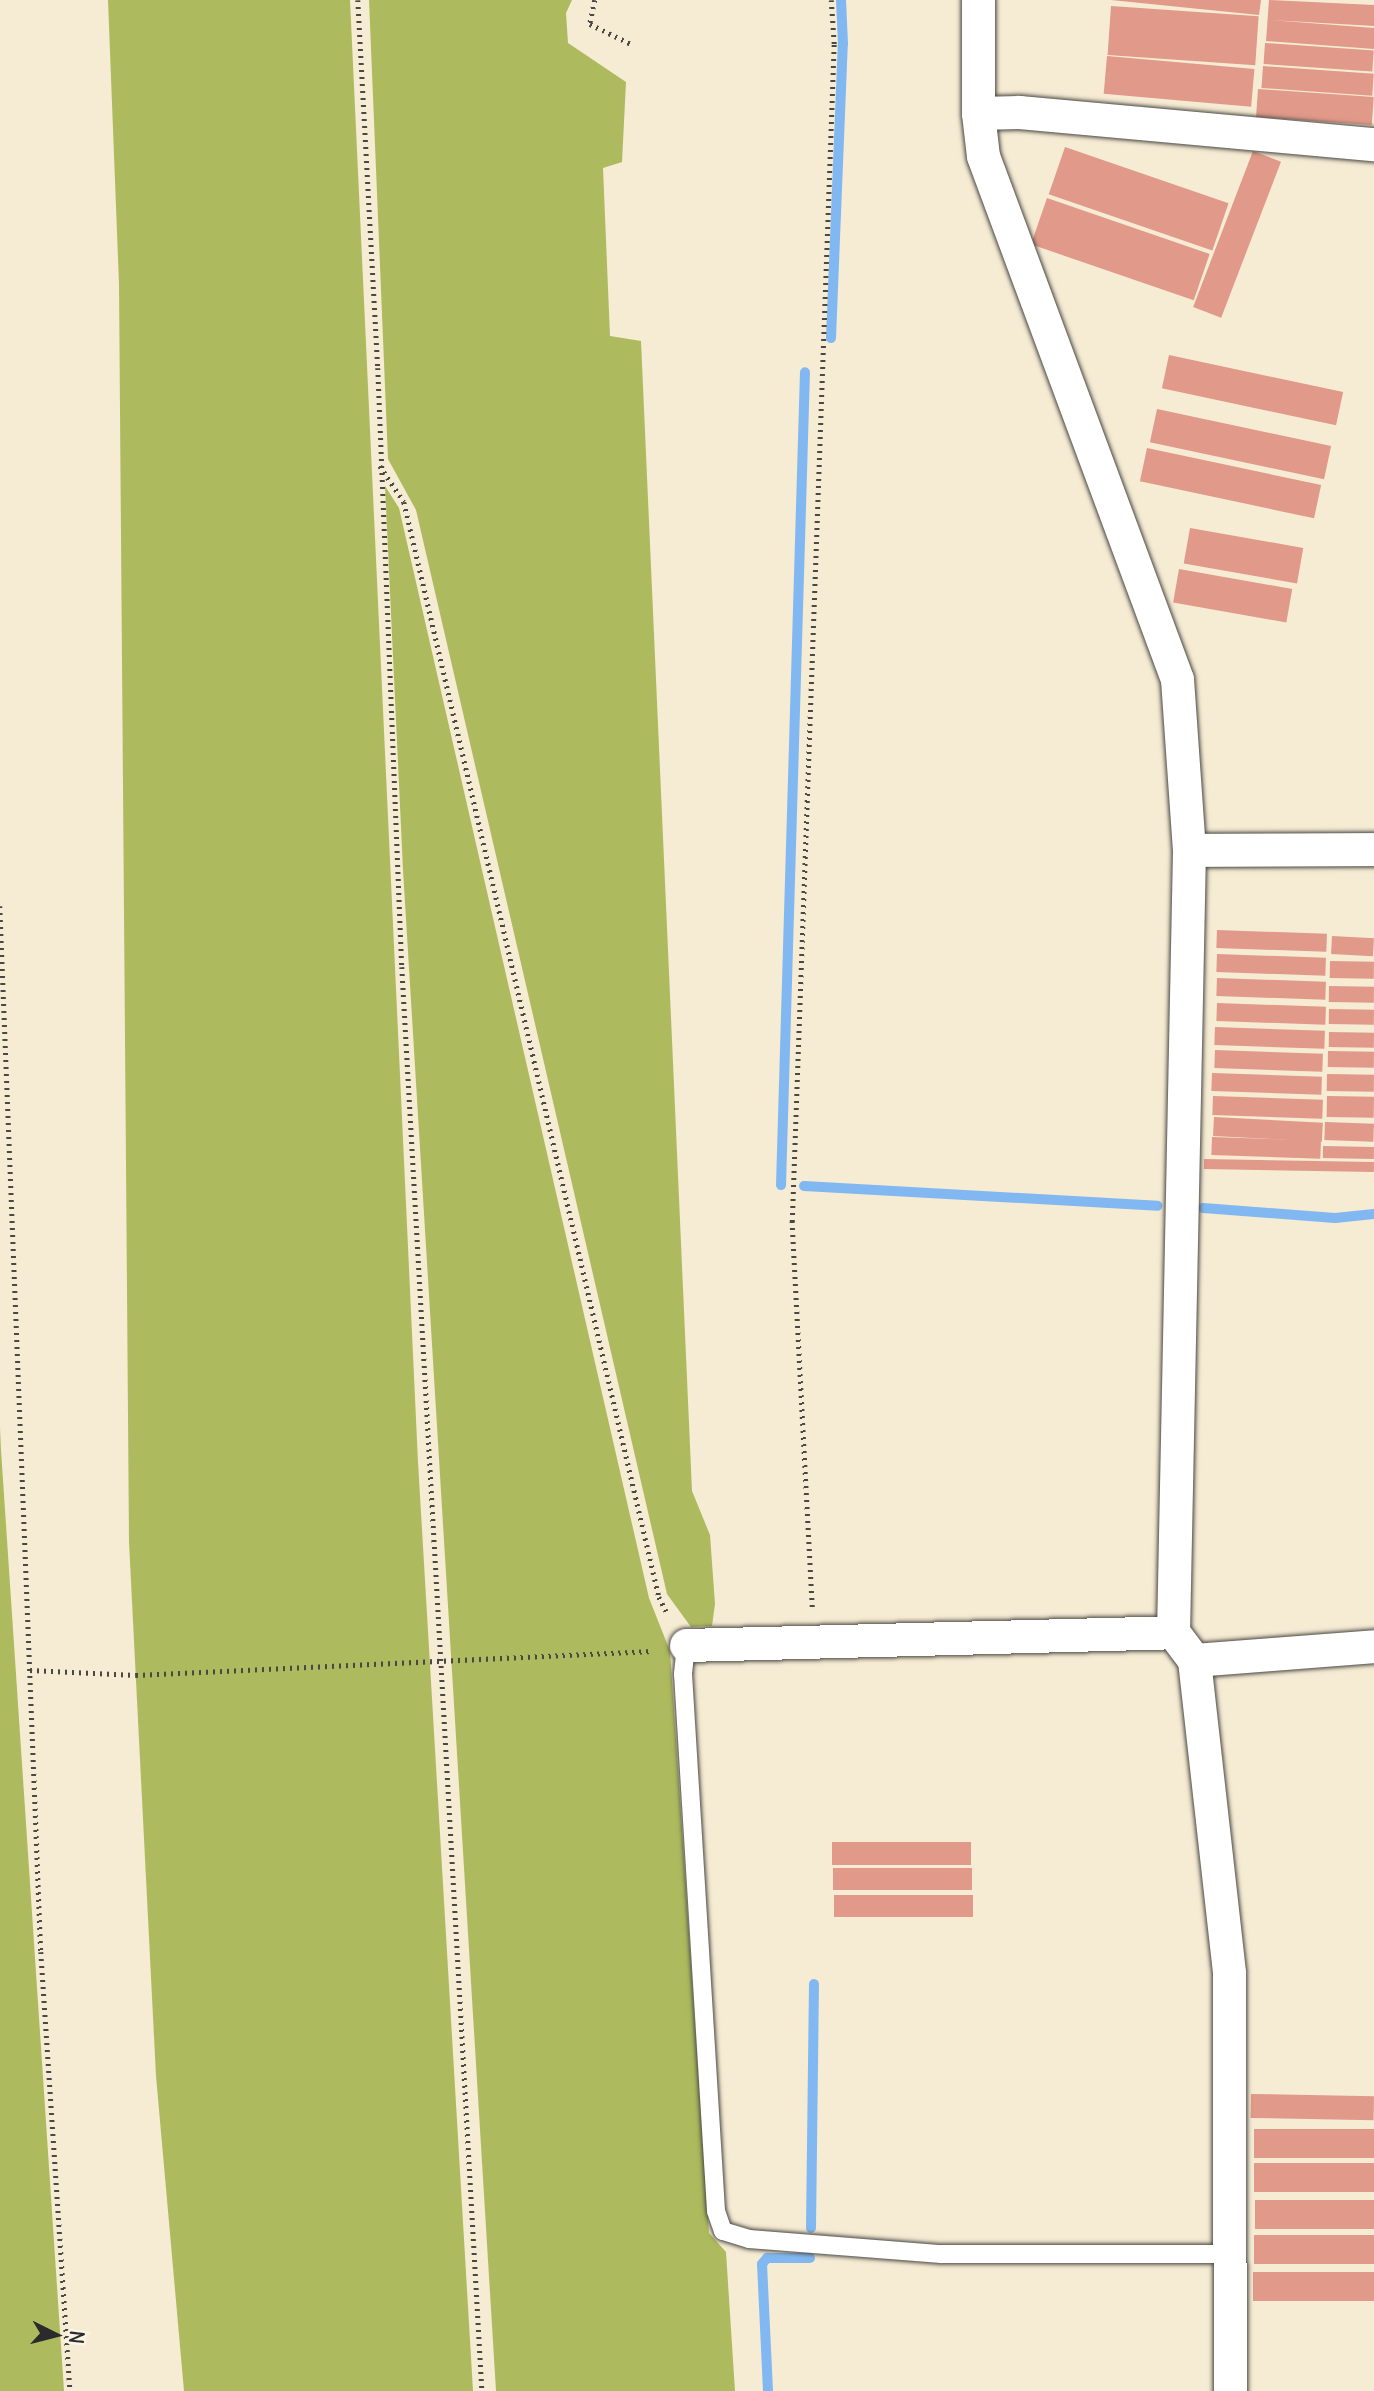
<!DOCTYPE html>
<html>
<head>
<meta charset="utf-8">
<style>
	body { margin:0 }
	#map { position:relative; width:1374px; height:2391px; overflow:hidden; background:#f6ebd3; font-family:Delius,sans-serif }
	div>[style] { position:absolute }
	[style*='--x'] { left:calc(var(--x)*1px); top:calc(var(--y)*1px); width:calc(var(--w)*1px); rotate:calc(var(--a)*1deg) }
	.green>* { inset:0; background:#adbb5e }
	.stream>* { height:10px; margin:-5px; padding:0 5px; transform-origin:5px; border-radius:5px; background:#82b8f1 }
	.building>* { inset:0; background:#e19989; transform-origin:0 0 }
	.path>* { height:4.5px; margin-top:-2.25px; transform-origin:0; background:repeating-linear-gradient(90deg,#494844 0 2px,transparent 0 7px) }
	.roads { filter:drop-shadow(0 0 2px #494844) drop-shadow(0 0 2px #494844) }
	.service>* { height:18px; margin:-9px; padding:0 9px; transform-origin:9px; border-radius:9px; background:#fff }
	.minor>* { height:33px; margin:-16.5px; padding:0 16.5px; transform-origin:16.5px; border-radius:16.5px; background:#fff }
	span { translate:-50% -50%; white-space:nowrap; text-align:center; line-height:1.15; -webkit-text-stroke:7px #fcf5e5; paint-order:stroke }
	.north { position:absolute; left:21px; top:2300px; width:70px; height:70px; -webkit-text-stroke:5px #fcf5e5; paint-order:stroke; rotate:96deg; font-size:19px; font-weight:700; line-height:28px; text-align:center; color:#2b2b2b }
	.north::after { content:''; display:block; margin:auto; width:24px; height:32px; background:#2b2b2b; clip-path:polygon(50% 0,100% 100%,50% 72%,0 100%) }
</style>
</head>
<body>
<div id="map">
	<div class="green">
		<div style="clip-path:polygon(108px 0,350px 0,418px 1462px,473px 2391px,184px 2391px,156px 2076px,129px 1542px,119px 284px)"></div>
		<div style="clip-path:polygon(369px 0,572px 0,566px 13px,568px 43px,626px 82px,622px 162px,603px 168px,610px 336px,641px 341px,692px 1491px,710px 1535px,715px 1604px,712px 1626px,691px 1627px,667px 1594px,416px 510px,388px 459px)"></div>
		<div style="clip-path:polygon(385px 486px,399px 508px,649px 1598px,670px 1651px,709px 2233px,726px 2252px,735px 2391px,496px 2391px,403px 870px)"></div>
		<div style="clip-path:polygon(0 1427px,1px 1450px,64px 2391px,0 2391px)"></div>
	</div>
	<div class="stream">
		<div style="--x:831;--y:338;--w:294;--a:-87.7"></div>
		<div style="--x:843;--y:44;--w:44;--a:-92.6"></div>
		<div style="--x:781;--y:1185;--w:813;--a:-88.31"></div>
		<div style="--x:804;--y:1186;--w:354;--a:3.2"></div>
		<div style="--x:1203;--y:1208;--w:132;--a:4.3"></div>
		<div style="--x:1335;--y:1218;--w:39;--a:-6"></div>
		<div style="--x:811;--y:2228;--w:244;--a:-89.3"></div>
		<div style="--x:768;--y:2391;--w:127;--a:-92.7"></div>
		<div style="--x:762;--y:2264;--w:8;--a:-50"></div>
		<div style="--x:767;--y:2258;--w:43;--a:0"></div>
	</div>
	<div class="building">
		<div style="clip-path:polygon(1111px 0,1261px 0,1259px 15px)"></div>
		<div style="clip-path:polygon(1269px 0,1374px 5px,1374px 26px,1270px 20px,1374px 28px,1374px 49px,1266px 41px)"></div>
		<div style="left:1111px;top:6px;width:148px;height:49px;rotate:4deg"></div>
		<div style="left:1265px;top:43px;width:109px;height:21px;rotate:4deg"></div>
		<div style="left:1107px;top:56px;width:148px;height:38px;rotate:5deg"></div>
		<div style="left:1263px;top:66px;width:111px;height:22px;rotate:4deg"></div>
		<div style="left:1258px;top:89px;width:116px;height:28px;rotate:4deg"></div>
		<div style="left:1065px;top:147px;width:173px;height:50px;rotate:19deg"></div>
		<div style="left:1253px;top:151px;width:30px;height:167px;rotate:21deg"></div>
		<div style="left:1047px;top:198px;width:172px;height:49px;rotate:19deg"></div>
		<div style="left:1169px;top:355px;width:178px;height:34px;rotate:12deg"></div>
		<div style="left:1157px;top:409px;width:178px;height:34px;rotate:12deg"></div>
		<div style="left:1147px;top:448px;width:178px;height:34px;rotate:12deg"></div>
		<div style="left:1190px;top:528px;width:115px;height:36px;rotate:10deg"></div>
		<div style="left:1179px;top:569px;width:115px;height:34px;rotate:10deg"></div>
		<div style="left:1217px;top:930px;width:110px;height:18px;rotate:2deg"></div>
		<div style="left:1332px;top:936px;width:42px;height:18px;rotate:3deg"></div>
		<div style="left:1217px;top:954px;width:109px;height:18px;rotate:2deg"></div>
		<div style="left:1330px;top:961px;width:44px;height:17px;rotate:1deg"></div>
		<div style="left:1217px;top:978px;width:109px;height:18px;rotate:2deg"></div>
		<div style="left:1329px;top:986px;width:45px;height:16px;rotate:1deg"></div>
		<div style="left:1217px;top:1003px;width:109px;height:18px;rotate:2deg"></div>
		<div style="left:1329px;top:1009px;width:45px;height:15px;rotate:1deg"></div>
		<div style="left:1215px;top:1027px;width:110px;height:18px;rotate:2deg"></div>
		<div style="left:1329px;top:1032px;width:45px;height:15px;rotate:1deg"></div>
		<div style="left:1215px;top:1050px;width:108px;height:18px;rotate:2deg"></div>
		<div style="left:1328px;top:1051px;width:46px;height:16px;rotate:1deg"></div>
		<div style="left:1212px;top:1073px;width:110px;height:18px;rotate:2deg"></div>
		<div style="left:1327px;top:1074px;width:47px;height:17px;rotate:1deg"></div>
		<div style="left:1213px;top:1096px;width:110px;height:19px;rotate:2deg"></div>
		<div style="left:1327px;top:1096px;width:47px;height:21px;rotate:1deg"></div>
		<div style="left:1214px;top:1117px;width:109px;height:19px;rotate:3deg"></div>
		<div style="left:1325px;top:1122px;width:49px;height:18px;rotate:2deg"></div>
		<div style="left:1212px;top:1137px;width:109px;height:18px;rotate:2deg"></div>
		<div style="left:1323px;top:1146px;width:51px;height:12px;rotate:1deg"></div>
		<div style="left:1204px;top:1159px;width:170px;height:10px;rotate:1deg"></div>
		<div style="left:971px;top:1842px;width:23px;height:139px;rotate:90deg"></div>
		<div style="left:972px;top:1868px;width:22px;height:139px;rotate:90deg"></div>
		<div style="left:973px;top:1895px;width:22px;height:139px;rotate:90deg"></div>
		<div style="left:1251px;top:2094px;width:123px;height:24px;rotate:1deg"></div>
		<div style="left:1254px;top:2129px;width:120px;height:29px"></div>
		<div style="left:1254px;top:2163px;width:120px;height:29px"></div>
		<div style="left:1255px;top:2200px;width:119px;height:29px"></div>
		<div style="left:1254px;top:2235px;width:120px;height:29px"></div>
		<div style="left:1253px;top:2272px;width:121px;height:29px"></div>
	</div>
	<div class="path">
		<div style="--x:358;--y:0;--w:369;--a:86.9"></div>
		<div style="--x:378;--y:368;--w:599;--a:87.71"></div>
		<div style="--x:402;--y:967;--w:1426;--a:86.78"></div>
		<div style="--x:595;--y:0;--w:25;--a:102"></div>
		<div style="--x:590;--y:24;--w:48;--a:26"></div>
		<div style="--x:380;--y:466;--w:43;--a:56.3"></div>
		<div style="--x:404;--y:502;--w:1124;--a:76.89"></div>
		<div style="--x:659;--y:1597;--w:20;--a:63"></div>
		<div style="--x:0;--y:906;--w:1047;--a:87.76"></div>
		<div style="--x:41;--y:1952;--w:440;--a:86.2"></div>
		<div style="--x:812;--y:1607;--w:386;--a:-93"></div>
		<div style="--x:792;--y:1222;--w:1179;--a:-87.96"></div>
		<div style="--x:834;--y:44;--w:44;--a:-93.9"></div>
		<div style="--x:30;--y:1670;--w:106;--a:2.7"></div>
		<div style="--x:136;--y:1675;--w:517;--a:-2.66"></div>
	</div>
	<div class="roads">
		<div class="service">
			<div style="--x:686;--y:1645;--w:29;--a:96"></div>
			<div style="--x:683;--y:1674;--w:538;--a:86.48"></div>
			<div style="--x:716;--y:2211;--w:21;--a:71"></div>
			<div style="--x:723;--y:2231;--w:27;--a:17"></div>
			<div style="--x:749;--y:2239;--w:193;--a:4.5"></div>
			<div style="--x:941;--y:2254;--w:288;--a:0"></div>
		</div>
		<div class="minor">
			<div style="--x:978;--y:0;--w:113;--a:90"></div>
			<div style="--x:978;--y:113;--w:43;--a:83.4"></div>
			<div style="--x:983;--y:156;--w:558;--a:69.65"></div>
			<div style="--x:1177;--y:679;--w:171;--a:86"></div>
			<div style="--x:1189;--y:850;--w:782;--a:91.17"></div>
			<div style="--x:1173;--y:1632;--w:35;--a:53"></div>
			<div style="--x:1194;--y:1660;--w:315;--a:83.6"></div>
			<div style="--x:1229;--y:1973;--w:418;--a:89.9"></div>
			<div style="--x:978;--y:113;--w:41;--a:-1.4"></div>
			<div style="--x:1019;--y:112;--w:356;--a:5.2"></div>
			<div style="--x:1189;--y:850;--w:185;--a:-0.3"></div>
			<div style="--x:686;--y:1645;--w:487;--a:-1.5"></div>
			<div style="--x:1194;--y:1660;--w:181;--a:-4.4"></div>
		</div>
	</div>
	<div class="north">N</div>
</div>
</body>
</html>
